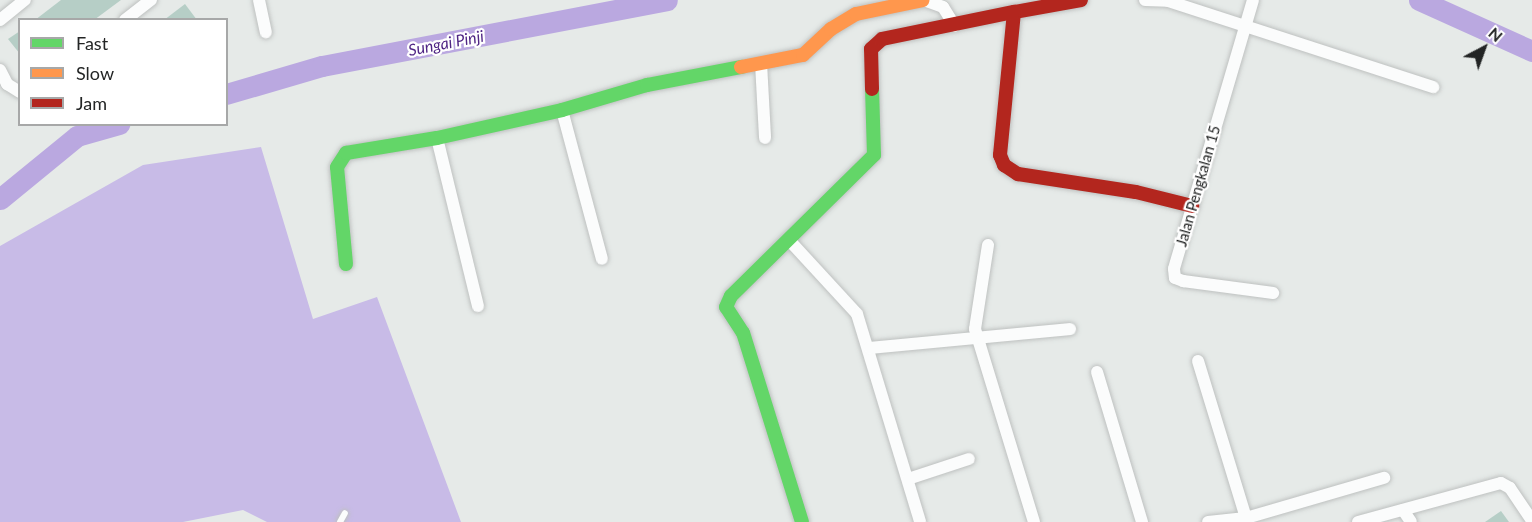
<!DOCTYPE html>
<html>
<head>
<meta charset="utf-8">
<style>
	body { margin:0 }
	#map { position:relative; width:1532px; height:522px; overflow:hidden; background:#e6eae8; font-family:Lato,sans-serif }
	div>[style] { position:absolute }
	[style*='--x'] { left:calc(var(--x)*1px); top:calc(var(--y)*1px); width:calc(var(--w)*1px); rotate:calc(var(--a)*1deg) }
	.forest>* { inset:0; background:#c8bbe7 }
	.river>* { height:21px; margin:-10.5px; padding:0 10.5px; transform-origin:10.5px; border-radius:10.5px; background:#baa8e0 }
	.building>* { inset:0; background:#b6cec6 }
	.roads { filter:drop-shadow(0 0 2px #bec1c0) drop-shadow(0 0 2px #bec1c0) }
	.lane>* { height:6px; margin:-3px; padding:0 3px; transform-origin:3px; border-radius:3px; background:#fbfcfc }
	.street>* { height:12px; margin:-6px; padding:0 6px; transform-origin:6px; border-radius:6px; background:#fbfcfc }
	.fast>* { height:14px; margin:-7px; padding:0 7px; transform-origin:7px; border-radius:7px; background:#63d668 }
	.slow>* { height:14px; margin:-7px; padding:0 7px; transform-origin:7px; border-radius:7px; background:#ff974d }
	.jam>* { height:14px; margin:-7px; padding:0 7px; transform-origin:7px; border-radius:7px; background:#b3261e }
	span { translate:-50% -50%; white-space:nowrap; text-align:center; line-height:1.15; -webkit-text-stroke:4.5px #fff; paint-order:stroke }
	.street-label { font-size:15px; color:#232525 }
	.water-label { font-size:16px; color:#4f2584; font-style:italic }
	.legend { position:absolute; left:18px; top:18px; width:210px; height:108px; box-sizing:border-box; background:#fff; border:2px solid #a7a8a8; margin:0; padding:8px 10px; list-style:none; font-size:18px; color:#232525 }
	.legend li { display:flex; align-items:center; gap:12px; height:30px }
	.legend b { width:30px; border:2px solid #a7a8a8 }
	.north { position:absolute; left:1454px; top:18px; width:60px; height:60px; -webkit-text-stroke:4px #fff; paint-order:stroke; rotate:41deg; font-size:16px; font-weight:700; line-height:24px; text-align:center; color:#232525 }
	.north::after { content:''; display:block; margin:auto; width:21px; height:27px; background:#232525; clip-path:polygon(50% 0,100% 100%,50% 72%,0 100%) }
</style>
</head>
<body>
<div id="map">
	<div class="forest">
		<div style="clip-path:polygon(261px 147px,313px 319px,377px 297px,461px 522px,267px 522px,243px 510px,183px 522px,0 522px,0 246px,143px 165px)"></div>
	</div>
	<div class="river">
		<div style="--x:1419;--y:0;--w:124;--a:24.3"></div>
		<div style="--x:226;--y:94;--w:100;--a:-16.3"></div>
		<div style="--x:322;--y:66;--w:351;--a:-10.8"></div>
		<div style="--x:0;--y:199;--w:99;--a:-39.3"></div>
		<div style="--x:77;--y:136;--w:44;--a:-15.9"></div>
	</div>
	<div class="building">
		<div style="clip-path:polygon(61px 0,121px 0,94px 20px,35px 20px)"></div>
		<div style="clip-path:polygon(185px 4px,197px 20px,164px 20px)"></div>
		<div style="clip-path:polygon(20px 31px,20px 54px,8px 39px)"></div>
		<div style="clip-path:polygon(1501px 511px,1509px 522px,1485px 522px)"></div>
	</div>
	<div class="roads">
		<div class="lane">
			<div style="--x:340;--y:522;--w:10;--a:-61"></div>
		</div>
		<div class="street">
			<div style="--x:259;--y:0;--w:33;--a:78"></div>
			<div style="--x:924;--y:0;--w:20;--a:20"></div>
			<div style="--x:943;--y:7;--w:22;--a:58"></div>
			<div style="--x:1145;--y:0;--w:23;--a:2"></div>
			<div style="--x:1168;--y:1;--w:279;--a:18"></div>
			<div style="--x:1253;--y:0;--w:280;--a:106.4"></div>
			<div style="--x:1174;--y:269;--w:9;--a:84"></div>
			<div style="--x:1175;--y:278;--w:9;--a:21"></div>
			<div style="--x:1183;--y:281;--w:91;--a:7.6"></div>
			<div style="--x:0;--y:20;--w:32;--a:-39"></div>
			<div style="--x:125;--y:20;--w:33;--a:-38"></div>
			<div style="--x:761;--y:63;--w:75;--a:86.9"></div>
			<div style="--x:0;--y:70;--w:16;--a:63"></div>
			<div style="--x:7;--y:84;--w:15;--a:32"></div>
			<div style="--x:562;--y:110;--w:154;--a:75"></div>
			<div style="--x:437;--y:138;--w:173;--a:76.3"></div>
			<div style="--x:789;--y:240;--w:100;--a:47.4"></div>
			<div style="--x:857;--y:314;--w:217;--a:73.1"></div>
			<div style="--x:988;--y:245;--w:85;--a:98.8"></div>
			<div style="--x:975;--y:329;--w:202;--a:73"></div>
			<div style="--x:870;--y:348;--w:201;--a:-5.4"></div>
			<div style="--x:1198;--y:361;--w:164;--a:73"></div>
			<div style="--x:1097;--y:372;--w:157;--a:73.3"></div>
			<div style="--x:908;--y:479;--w:64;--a:-18.2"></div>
			<div style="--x:1403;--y:510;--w:14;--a:56"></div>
			<div style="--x:1208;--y:522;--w:38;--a:-6"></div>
			<div style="--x:1246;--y:518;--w:144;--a:-16.2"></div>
			<div style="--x:1358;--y:522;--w:148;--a:-15.3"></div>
			<div style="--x:1501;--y:483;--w:10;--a:29"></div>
			<div style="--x:1510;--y:488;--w:40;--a:56"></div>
		</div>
		<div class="fast">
			<div style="--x:346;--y:264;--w:97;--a:-95.3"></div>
			<div style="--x:337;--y:167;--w:17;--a:-57"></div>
			<div style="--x:346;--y:153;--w:92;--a:-9.4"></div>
			<div style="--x:437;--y:138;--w:128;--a:-12.6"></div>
			<div style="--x:562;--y:110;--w:89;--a:-16.4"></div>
			<div style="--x:647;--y:85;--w:96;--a:-10.8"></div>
			<div style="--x:802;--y:522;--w:198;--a:-107.3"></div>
			<div style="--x:743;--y:333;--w:31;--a:-123"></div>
			<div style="--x:726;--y:307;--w:12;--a:-66"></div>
			<div style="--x:731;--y:296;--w:201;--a:-44.6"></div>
			<div style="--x:874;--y:155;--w:66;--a:-91.7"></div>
		</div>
		<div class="slow">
			<div style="--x:741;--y:67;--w:63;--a:-11"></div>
			<div style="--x:803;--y:55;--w:38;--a:-43"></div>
			<div style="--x:831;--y:29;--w:29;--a:-31"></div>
			<div style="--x:856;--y:14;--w:68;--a:-11.8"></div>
		</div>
		<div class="jam">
			<div style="--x:1081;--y:0;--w:68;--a:169.8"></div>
			<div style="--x:1014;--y:12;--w:144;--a:95.6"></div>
			<div style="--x:1000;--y:155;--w:11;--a:68"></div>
			<div style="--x:1004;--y:165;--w:17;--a:33"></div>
			<div style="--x:1018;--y:174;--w:119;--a:8.7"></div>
			<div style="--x:1136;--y:192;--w:58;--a:14"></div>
			<div style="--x:872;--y:89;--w:40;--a:-91.4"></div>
			<div style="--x:871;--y:49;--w:15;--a:-42"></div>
			<div style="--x:882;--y:39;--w:135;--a:-11.6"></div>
		</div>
	</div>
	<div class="street-label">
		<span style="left:1198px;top:186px;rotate:-74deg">Jalan Pengkalan 15</span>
	</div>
	<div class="water-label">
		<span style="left:446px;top:43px;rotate:-11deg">Sungai Pinji</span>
	</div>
	<ul class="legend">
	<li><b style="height:8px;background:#63d668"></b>Fast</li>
	<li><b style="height:8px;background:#ff974d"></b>Slow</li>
	<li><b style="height:8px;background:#b3261e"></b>Jam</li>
	</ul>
	<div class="north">N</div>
</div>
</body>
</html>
